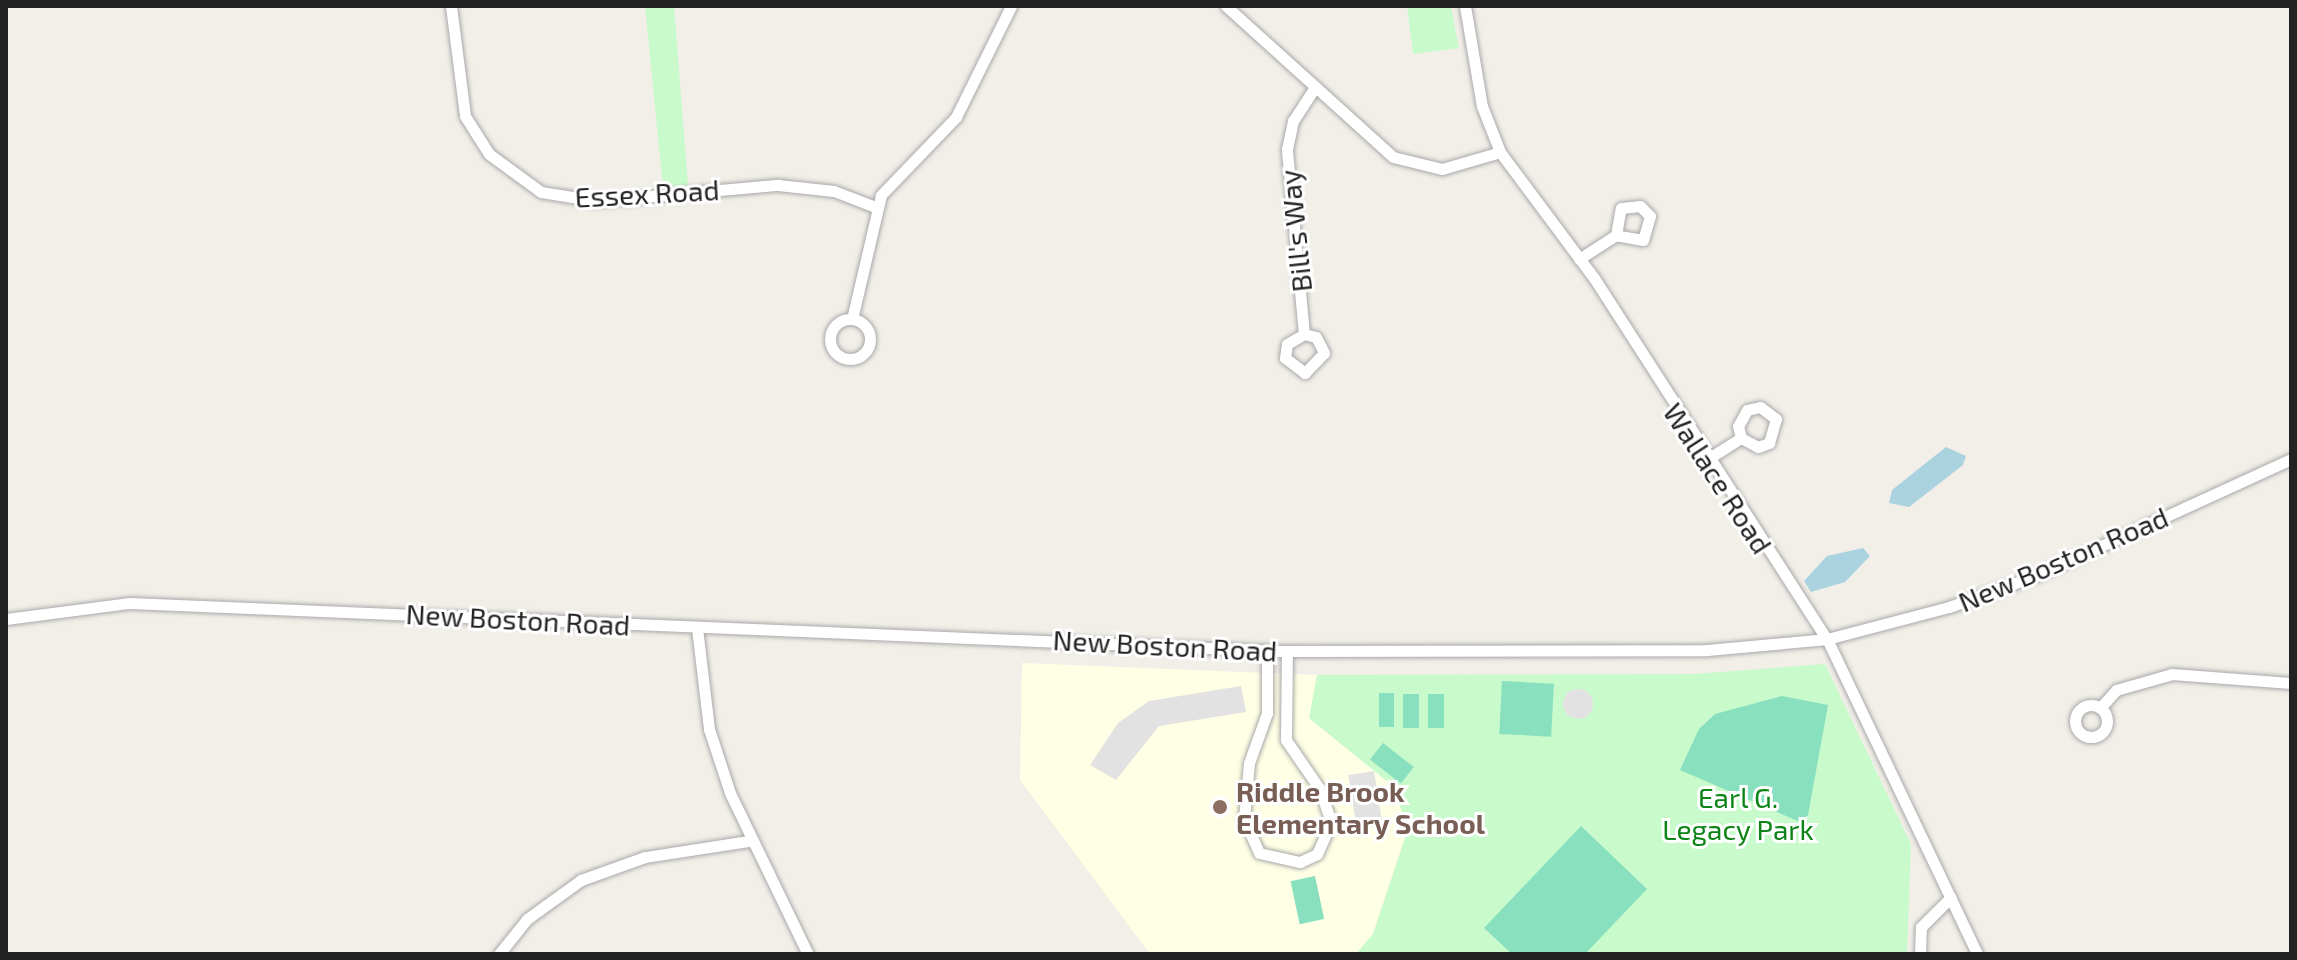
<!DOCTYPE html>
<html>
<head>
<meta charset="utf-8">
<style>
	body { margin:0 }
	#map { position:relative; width:2297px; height:960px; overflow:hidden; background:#f2efe9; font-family:"Exo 2",sans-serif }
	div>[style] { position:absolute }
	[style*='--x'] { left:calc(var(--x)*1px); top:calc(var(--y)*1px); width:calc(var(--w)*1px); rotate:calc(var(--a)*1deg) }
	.education>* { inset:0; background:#ffffe5 }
	.park>* { inset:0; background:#c8facc }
	.pitch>* { inset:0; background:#88e0be; transform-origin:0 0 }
	.parking>* { inset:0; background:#e2e2e2; transform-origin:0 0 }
	.round { border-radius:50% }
	.water>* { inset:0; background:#aad3df }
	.roads { filter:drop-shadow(0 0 2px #a9a9a9) drop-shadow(0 0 2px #a9a9a9) }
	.minor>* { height:11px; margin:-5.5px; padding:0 5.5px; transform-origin:5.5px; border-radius:5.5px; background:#fff }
	.minor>.ring { margin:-5.5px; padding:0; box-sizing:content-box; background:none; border:11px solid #fff; border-radius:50% }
	.dots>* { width:22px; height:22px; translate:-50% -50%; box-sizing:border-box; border:4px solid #fff; border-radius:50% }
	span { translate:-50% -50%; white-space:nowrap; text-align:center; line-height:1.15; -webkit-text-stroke:6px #fff; paint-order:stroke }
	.street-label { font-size:28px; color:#222 }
	.education-label { font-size:28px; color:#785e54; font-weight:700 }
	.left { translate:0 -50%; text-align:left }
	.park-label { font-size:28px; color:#0c8416 }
	.frame { position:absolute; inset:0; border:8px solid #222; pointer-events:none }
</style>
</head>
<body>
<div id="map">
	<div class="education">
		<div style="clip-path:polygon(1022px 663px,1317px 675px,1310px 719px,1393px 786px,1408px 829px,1373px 934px,1356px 954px,1150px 954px,1020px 780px)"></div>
	</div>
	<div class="park">
		<div style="clip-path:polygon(645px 6px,674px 6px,688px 185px,663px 188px)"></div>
		<div style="clip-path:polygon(1407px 6px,1451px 6px,1459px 48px,1413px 54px)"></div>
		<div style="clip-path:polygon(1825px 664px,1911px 844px,1907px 954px,1356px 954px,1373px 934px,1408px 829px,1393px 786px,1309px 718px,1317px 675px,1694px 674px)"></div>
	</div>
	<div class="pitch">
		<div style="left:1502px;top:681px;width:52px;height:53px;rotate:3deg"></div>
		<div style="left:1379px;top:693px;width:15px;height:34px"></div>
		<div style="left:1403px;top:694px;width:16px;height:34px"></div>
		<div style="left:1428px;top:694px;width:16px;height:34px"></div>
		<div style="clip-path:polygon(1782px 696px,1828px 705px,1808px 815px,1800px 822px,1680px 770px,1699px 729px,1715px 714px)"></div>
		<div style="left:1383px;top:743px;width:39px;height:21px;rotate:38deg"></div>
		<div style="clip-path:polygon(1581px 826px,1647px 889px,1585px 954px,1512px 954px,1484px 928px)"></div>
		<div style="left:1315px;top:876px;width:44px;height:25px;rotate:78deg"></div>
	</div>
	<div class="parking">
		<div style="clip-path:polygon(1241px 686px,1246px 712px,1159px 726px,1116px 780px,1090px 765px,1118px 723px,1149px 701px)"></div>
		<div class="round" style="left:1563px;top:689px;width:30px;height:30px"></div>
		<div style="left:1374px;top:771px;width:55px;height:26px;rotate:81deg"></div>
	</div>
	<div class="water">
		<div style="clip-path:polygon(1946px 447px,1966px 456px,1963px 465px,1909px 507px,1889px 503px,1892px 490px)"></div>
		<div style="clip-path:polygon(1863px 548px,1870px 556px,1845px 582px,1811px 592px,1804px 581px,1827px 556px)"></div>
	</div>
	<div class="roads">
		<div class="minor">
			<div style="--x:451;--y:6;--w:111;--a:82.7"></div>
			<div style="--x:465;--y:116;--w:45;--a:57.7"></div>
			<div style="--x:489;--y:154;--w:64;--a:36.2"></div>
			<div style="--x:541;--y:192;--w:57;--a:9.1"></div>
			<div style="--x:597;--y:201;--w:182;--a:-5.1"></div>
			<div style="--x:778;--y:185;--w:56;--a:6.1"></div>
			<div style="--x:834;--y:191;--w:44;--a:21.3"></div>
			<div style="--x:1226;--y:6;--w:225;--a:42.1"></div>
			<div style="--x:1393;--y:157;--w:50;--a:13.8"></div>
			<div style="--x:1442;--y:169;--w:60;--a:-16.3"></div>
			<div style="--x:1465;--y:6;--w:101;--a:80.4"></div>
			<div style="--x:1482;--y:106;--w:49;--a:68.6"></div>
			<div style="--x:1500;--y:152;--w:157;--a:53.3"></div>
			<div style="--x:1594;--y:278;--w:430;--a:57.2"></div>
			<div style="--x:1827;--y:639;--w:349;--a:64.5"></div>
			<div style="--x:1579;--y:259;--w:44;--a:-33"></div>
			<div style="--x:1616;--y:235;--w:27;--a:-80"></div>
			<div style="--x:1621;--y:208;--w:19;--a:-6"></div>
			<div style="--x:1640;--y:206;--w:14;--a:45"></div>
			<div style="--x:1650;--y:216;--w:25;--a:106"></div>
			<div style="--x:1643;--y:240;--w:27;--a:-170"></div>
			<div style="--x:852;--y:319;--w:127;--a:-76.8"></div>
			<div style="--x:881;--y:195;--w:108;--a:-46.1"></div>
			<div style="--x:956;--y:117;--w:124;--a:-63.6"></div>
			<div class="ring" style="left:830px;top:319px;width:29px;height:29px"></div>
			<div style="--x:1304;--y:334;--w:12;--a:14"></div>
			<div style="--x:1316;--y:337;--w:18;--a:63"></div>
			<div style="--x:1324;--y:353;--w:28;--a:134"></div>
			<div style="--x:1305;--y:373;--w:25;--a:-143"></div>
			<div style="--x:1285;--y:358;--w:14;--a:-82"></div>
			<div style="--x:1287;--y:344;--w:20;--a:-30"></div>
			<div style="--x:1304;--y:334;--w:186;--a:-95.3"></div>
			<div style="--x:1287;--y:149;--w:29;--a:-78"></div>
			<div style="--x:1293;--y:121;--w:40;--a:-57.1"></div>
			<div style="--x:1706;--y:460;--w:41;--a:-32.2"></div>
			<div style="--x:1741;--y:438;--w:19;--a:28"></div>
			<div style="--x:1758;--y:447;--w:12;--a:-20"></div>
			<div style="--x:1769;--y:443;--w:25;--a:-74"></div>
			<div style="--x:1776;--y:419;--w:20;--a:-143"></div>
			<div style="--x:1760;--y:407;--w:13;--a:167"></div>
			<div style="--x:1747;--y:410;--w:18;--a:119"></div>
			<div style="--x:1738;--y:426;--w:12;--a:76"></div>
			<div style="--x:6;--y:619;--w:125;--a:-7.4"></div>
			<div style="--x:130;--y:603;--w:1151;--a:2.39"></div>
			<div style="--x:1280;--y:651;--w:427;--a:-0.1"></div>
			<div style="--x:1707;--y:650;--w:121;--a:-5.2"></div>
			<div style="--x:1827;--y:639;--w:126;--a:-14.7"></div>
			<div style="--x:1949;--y:607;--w:97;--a:-19.9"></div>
			<div style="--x:2040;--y:574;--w:276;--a:-24.6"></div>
			<div style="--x:697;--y:628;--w:102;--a:83.2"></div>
			<div style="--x:709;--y:729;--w:67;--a:71.8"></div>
			<div style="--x:730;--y:793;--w:179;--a:64.2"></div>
			<div style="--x:1267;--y:650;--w:63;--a:90"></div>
			<div style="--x:1267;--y:713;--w:53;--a:109.8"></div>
			<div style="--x:1249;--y:763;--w:56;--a:95.1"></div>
			<div style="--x:1244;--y:819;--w:37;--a:66"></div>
			<div style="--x:1259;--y:853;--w:42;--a:12.4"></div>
			<div style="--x:1300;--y:862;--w:19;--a:-25"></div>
			<div style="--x:1317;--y:854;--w:35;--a:-66"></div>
			<div style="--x:1331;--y:822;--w:36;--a:-109"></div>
			<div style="--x:1319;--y:788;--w:58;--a:-124.5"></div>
			<div style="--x:1286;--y:740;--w:89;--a:-89.4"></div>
			<div class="ring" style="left:2075px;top:705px;width:21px;height:21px"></div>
			<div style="--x:2100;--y:708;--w:24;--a:-48"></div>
			<div style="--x:2116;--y:690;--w:58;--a:-15.9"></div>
			<div style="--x:2172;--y:674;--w:119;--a:4.3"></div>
			<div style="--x:499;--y:954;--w:45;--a:-51.3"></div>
			<div style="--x:527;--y:919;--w:67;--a:-35.8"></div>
			<div style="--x:581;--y:880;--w:68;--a:-19.8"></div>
			<div style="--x:645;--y:857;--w:104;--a:-8.8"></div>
			<div style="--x:1920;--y:954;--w:27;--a:-88"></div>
			<div style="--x:1921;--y:927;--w:42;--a:-45"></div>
		</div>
	</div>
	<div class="dots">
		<div style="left:1220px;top:807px;background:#8d6e63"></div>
	</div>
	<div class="street-label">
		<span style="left:647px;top:193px;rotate:-3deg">Essex Road</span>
		<span style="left:1295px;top:231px;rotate:-96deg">Bill's Way</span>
		<span style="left:1718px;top:478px;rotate:57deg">Wallace Road</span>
		<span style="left:2063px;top:559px;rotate:-23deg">New Boston Road</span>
		<span style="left:518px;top:619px;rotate:3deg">New Boston Road</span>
		<span style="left:1165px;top:645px;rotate:3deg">New Boston Road</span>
	</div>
	<div class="education-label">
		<span class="left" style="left:1236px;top:807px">Riddle Brook<br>Elementary School</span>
	</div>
	<div class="park-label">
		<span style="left:1738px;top:813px">Earl G.<br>Legacy Park</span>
	</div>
	<div class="frame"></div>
</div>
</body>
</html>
